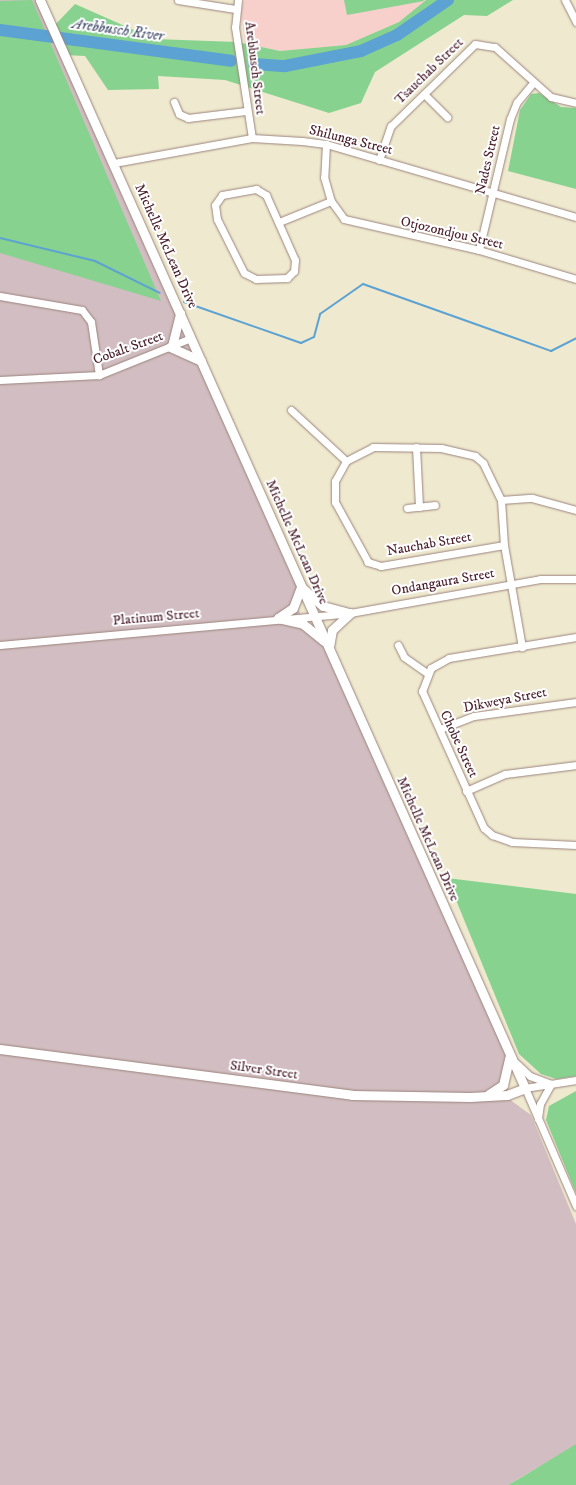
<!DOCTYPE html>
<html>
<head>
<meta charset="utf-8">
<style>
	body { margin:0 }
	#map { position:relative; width:576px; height:1485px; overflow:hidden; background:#efe9cf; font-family:"IM FELL DW Pica",serif }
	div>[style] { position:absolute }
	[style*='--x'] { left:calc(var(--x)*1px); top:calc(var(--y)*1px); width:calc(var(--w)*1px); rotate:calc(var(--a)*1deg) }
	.built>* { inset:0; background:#f7d0cb }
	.industrial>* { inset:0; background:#d2bec2 }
	.green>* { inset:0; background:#87d28f }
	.stream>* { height:2px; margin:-1px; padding:0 1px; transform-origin:1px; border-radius:1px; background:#5ca2d2 }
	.river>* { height:12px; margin:-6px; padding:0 6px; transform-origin:6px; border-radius:6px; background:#5ca2d2 }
	.roads { filter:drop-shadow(0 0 1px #9c847d) drop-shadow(0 0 1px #9c847d) }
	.minor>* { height:7px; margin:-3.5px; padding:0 3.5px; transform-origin:3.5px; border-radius:3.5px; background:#fff }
	.tertiary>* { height:9px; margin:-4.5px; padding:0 4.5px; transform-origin:4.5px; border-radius:4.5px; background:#fff }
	span { translate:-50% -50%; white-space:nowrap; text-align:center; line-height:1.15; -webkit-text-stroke:4px #fff; paint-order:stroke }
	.street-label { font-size:14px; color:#4a1f2b }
	.water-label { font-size:15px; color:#525a76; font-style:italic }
</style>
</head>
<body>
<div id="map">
	<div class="built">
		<div style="clip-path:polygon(244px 0,426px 0,399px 22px,346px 45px,280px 51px,245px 44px,241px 13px)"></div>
	</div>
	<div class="industrial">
		<div style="clip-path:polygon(0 0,41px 0,301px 587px,296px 605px,306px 626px,329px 648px,509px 1055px,498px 1091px,531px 1115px,576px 1224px,576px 1445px,508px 1485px,0 1485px)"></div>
	</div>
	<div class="green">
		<div style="clip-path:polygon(32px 0,161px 301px,0 253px,0 1px)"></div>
		<div style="clip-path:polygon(344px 0,423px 0,424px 1px,347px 15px)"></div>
		<div style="clip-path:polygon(426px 0,513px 0,487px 16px,464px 15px,375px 72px,361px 103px,329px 113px,225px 80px,158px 76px,159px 89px,108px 90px,85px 56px,64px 55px,53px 27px,75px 4px,154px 39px,237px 42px,280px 51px,346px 45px,399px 22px)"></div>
		<div style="clip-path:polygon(539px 93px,561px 107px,576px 108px,576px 189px,508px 171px,520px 110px,531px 94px)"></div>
		<div style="clip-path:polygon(447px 878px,576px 894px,576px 1076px,556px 1079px,541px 1074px,519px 1054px)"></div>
		<div style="clip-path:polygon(576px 1091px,576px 1193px,546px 1120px,549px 1106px)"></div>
		<div style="clip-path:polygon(576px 1444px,576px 1485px,508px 1485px,522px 1477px)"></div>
	</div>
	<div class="stream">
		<div style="--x:0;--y:238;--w:98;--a:13.6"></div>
		<div style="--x:95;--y:261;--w:72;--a:26.2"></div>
		<div style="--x:184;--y:302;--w:124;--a:19.3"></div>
		<div style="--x:301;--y:343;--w:14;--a:-25"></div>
		<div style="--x:314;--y:337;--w:24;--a:-75"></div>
		<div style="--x:320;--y:314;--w:52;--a:-34.9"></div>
		<div style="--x:363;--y:284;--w:200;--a:19.6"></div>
		<div style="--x:551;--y:351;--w:28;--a:-27"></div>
	</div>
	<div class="river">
		<div style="--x:0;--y:30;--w:233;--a:7.6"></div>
		<div style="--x:254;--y:64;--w:31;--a:4"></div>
		<div style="--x:285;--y:66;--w:77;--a:-11.2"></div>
		<div style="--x:361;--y:51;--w:39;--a:-24"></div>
		<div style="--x:397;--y:35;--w:62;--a:-34.5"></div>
	</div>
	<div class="roads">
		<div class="minor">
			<div style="--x:178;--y:0;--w:58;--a:9"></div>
			<div style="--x:238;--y:0;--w:27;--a:96"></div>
			<div style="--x:235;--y:27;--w:112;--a:81.3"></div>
			<div style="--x:565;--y:0;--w:25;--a:63"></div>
			<div style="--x:424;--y:94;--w:33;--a:45"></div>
			<div style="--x:174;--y:102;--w:13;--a:67"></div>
			<div style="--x:179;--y:114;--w:10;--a:24"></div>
			<div style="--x:188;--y:118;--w:58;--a:-6.9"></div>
			<div style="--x:326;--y:144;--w:33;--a:93"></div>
			<div style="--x:324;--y:177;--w:25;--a:74"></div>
			<div style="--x:331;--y:201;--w:22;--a:54"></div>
			<div style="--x:344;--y:219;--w:139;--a:12.9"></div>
			<div style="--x:479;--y:250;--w:101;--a:16.6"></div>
			<div style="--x:379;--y:160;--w:36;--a:-71"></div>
			<div style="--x:391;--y:126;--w:117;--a:-44.3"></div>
			<div style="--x:475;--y:44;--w:20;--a:9"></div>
			<div style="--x:495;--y:47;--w:75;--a:41.8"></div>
			<div style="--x:551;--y:97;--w:26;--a:13"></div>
			<div style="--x:114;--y:163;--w:140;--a:-10.3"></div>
			<div style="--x:252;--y:138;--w:50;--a:3.4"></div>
			<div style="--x:302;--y:141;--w:24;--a:7"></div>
			<div style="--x:326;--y:144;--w:260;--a:16.3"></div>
			<div style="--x:256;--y:189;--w:12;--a:31"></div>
			<div style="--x:266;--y:195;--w:71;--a:66"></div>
			<div style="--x:295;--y:260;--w:11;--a:95"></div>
			<div style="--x:294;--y:271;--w:10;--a:135"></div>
			<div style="--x:287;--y:278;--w:31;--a:178"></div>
			<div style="--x:256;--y:279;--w:13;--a:-153"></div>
			<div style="--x:244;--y:273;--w:60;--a:-116.6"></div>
			<div style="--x:217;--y:219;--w:14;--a:-98"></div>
			<div style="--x:215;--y:205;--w:12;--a:-55"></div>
			<div style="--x:222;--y:195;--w:35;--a:-10"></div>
			<div style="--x:279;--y:222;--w:56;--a:-22"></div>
			<div style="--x:479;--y:250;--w:135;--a:-76.7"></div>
			<div style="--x:510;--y:119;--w:18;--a:-68"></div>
			<div style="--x:517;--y:102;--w:26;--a:-50"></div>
			<div style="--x:0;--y:296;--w:83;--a:9.7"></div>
			<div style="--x:82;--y:310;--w:15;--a:53"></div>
			<div style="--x:91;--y:322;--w:54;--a:81.4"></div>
			<div style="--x:0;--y:380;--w:99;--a:-2.9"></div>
			<div style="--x:99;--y:375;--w:99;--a:-21.9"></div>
			<div style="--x:291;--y:410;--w:75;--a:42.8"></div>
			<div style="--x:416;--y:447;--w:60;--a:87.1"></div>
			<div style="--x:501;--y:500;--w:31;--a:-4"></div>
			<div style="--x:532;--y:498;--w:46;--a:15.3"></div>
			<div style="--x:407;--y:508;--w:28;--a:-6"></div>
			<div style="--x:504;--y:545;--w:125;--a:170.3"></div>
			<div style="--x:381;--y:566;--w:14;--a:-163"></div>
			<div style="--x:368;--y:562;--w:68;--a:-118.8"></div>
			<div style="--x:335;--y:502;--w:21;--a:-90"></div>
			<div style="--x:335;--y:481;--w:23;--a:-61"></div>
			<div style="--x:346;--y:461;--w:30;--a:-27"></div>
			<div style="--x:373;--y:447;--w:68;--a:0.8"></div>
			<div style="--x:441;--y:448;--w:35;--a:13"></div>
			<div style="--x:475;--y:456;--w:11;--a:41"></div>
			<div style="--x:483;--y:463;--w:41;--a:64.1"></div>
			<div style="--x:501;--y:500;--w:45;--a:86.2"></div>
			<div style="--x:504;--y:545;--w:104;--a:80"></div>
			<div style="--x:576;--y:637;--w:129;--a:170.6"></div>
			<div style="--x:449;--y:658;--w:21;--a:151"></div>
			<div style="--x:431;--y:668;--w:25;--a:111"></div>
			<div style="--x:422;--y:691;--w:150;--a:65.7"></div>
			<div style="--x:484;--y:828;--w:11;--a:41"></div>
			<div style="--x:492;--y:835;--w:21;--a:19"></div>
			<div style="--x:512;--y:842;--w:64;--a:2.7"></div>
			<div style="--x:0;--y:645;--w:351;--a:-5.2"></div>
			<div style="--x:350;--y:613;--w:193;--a:-10.1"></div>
			<div style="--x:540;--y:579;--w:36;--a:0"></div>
			<div style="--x:398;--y:645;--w:13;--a:63"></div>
			<div style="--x:404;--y:657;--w:29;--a:35"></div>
			<div style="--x:440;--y:729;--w:36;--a:-21"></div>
			<div style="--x:474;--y:716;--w:103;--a:-7.8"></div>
			<div style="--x:466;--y:791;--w:43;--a:-23.6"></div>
			<div style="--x:505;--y:774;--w:72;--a:-7.2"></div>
			<div style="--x:516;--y:1063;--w:19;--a:43"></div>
			<div style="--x:530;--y:1076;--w:22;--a:21"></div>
			<div style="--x:551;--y:1084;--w:23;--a:119"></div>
			<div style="--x:540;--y:1104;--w:15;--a:98"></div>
			<div style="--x:576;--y:1080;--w:52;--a:171.1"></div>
			<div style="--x:525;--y:1088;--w:129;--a:66.6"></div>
		</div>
		<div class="tertiary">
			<div style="--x:172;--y:346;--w:34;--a:-76"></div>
			<div style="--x:170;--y:347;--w:34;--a:24"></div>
			<div style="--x:278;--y:618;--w:18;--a:-34"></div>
			<div style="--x:293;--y:608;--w:22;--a:-69"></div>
			<div style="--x:301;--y:587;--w:29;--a:41"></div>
			<div style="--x:323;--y:606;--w:28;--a:15"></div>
			<div style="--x:278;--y:618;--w:26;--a:13"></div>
			<div style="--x:303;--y:624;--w:27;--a:39"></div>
			<div style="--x:329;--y:647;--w:17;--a:-80"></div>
			<div style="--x:332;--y:630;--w:25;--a:-43"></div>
			<div style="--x:0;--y:1049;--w:355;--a:7.4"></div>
			<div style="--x:352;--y:1095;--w:118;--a:1"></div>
			<div style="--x:470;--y:1097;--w:37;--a:-3"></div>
			<div style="--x:507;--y:1095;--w:19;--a:-21"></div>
			<div style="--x:525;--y:1088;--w:1191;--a:-114.03"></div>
			<div style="--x:489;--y:1094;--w:17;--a:-33"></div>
			<div style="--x:503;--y:1085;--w:28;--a:-77"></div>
		</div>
	</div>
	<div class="street-label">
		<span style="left:255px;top:68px;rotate:83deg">Arebbusch Street</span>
		<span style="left:429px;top:71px;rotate:-44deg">Tsauchab Street</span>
		<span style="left:351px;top:140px;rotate:14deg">Shilunga Street</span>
		<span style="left:488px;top:160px;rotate:-77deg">Nades Street</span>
		<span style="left:452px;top:233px;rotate:13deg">Otjozondjou Street</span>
		<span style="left:166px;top:246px;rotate:66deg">Michelle McLean Drive</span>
		<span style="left:128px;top:348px;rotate:-20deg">Cobalt Street</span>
		<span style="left:297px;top:542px;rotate:66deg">Michelle McLean Drive</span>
		<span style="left:429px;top:544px;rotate:-10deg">Nauchab Street</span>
		<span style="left:443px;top:582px;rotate:-10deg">Ondangaura Street</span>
		<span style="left:156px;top:617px;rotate:-5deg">Platinum Street</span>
		<span style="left:505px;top:700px;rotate:-11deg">Dikweya Street</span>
		<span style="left:459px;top:744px;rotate:65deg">Chobe Street</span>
		<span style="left:428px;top:839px;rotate:66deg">Michelle McLean Drive</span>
		<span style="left:264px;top:1070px;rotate:8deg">Silver Street</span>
	</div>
	<div class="water-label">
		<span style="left:118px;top:30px;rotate:8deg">Arebbusch River</span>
	</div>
</div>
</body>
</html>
